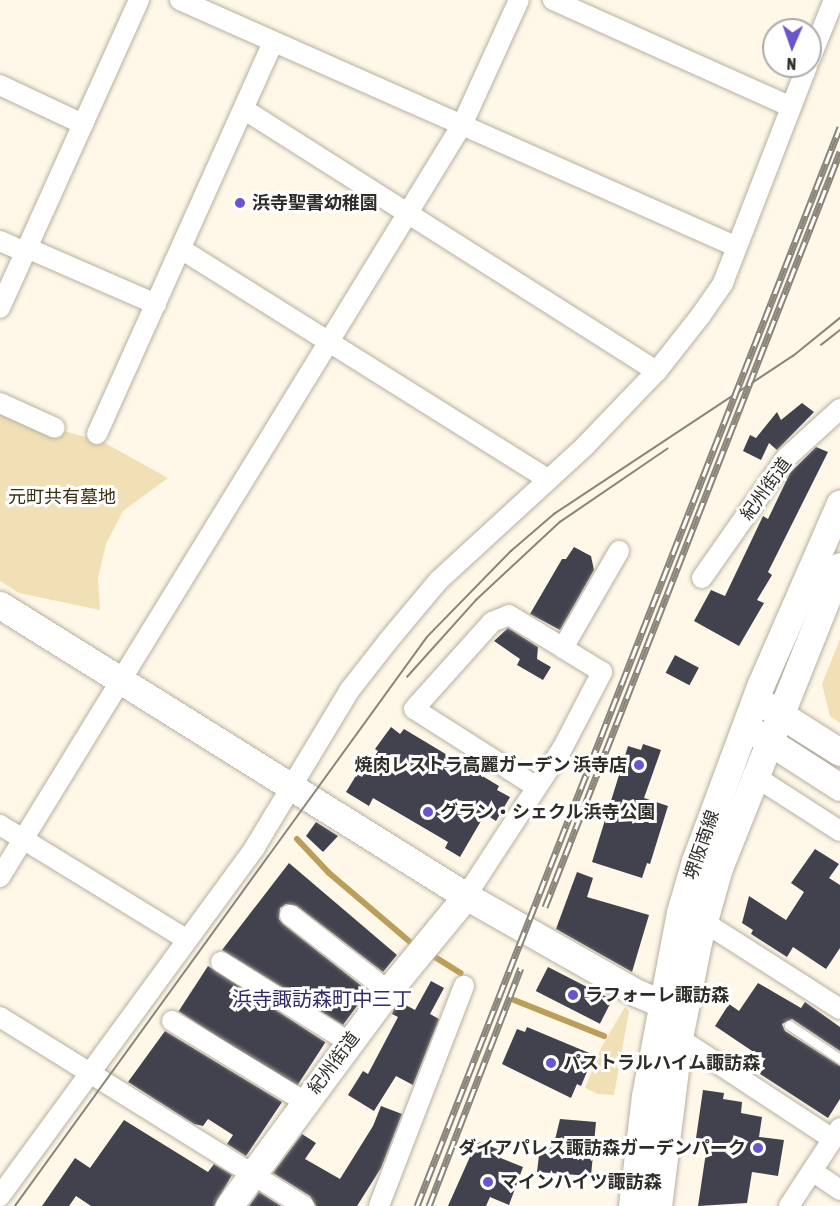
<!DOCTYPE html>
<html>
<head>
<meta charset="utf-8">
<style>
	body { margin:0 }
	#map { position:relative; width:840px; height:1206px; overflow:hidden; background:#fff8e8; font-family:"Asap Condensed","Noto Sans JP",sans-serif }
	div>[style] { position:absolute }
	[style*='--x'] { left:calc(var(--x)*1px); top:calc(var(--y)*1px); width:calc(var(--w)*1px); rotate:calc(var(--a)*1deg) }
	.green>* { inset:0; background:#f1dfb5 }
	.stream>* { height:6px; margin:-3px; padding:0 3px; transform-origin:3px; border-radius:3px; background:#ba9e5a }
	.building>* { inset:0; background:#42424f; transform-origin:0 0 }
	.roads { filter:drop-shadow(0 0 2px #b7b0a1) drop-shadow(0 0 2px #b7b0a1) }
	.lane>* { height:9px; margin:-4.5px; padding:0 4.5px; transform-origin:4.5px; border-radius:4.5px; background:#fff }
	.street>* { height:20px; margin:-10px; padding:0 10px; transform-origin:10px; border-radius:10px; background:#fff }
	.secondary>* { height:27px; margin:-13.5px; padding:0 13.5px; transform-origin:13.5px; border-radius:13.5px; background:#fff }
	.tram>* { height:1.5px; margin:-0.75px; padding:0 0.75px; transform-origin:0.75px; border-radius:0.75px; background:#89857b }
	.rail>* { height:7px; margin-top:-3.5px; transform-origin:0; background:repeating-linear-gradient(90deg,#fff 0 14px,#89857b 0 28px); box-sizing:border-box; border-block:2px solid #89857b }
	.dots>* { width:16px; height:16px; translate:-50% -50%; box-sizing:border-box; border:3px solid #fff; border-radius:50% }
	span { translate:-50% -50%; white-space:nowrap; text-align:center; line-height:1.15; -webkit-text-stroke:6px #fff; paint-order:stroke }
	.poi-label { font-size:18px; color:#2f2d27; font-weight:700 }
	.left { translate:0 -50%; text-align:left }
	.right { translate:-100% -50%; text-align:right }
	.street-label { font-size:18px; color:#2f2d27 }
	.park-label { font-size:18px; color:#3d3012 }
	.neighbourhood-label { font-size:20px; color:#332964 }
	.north { position:absolute; left:762px; top:18px; width:60px; height:60px; box-sizing:border-box; background:#fff; border:2px solid #acaba9; border-radius:50%; rotate:182deg; font-size:16px; font-weight:700; line-height:24px; text-align:center; color:#2f2d27 }
	.north::after { content:''; display:block; margin:auto; width:21px; height:27px; background:#6b54ce; clip-path:polygon(50% 0,100% 100%,50% 72%,0 100%) }
</style>
</head>
<body>
<div id="map">
	<div class="green">
		<div style="clip-path:polygon(0 413px,103px 442px,168px 478px,123px 511px,106px 544px,98px 578px,100px 610px,19px 593px,0 581px)"></div>
		<div style="clip-path:polygon(840px 639px,840px 723px,830px 716px,822px 684px)"></div>
		<div style="clip-path:polygon(625px 1007px,629px 1011px,614px 1095px,598px 1094px,585px 1088px,602px 1046px)"></div>
	</div>
	<div class="stream">
		<div style="--x:297;--y:839;--w:47;--a:46.7"></div>
		<div style="--x:329;--y:873;--w:105;--a:40.4"></div>
		<div style="--x:430;--y:954;--w:36;--a:32"></div>
		<div style="--x:514;--y:1000;--w:97;--a:21.8"></div>
	</div>
	<div class="building">
		<div style="clip-path:polygon(802px 403px,814px 412px,777px 450px,769px 443px,761px 460px,743px 451px,750px 435px,756px 438px,777px 412px,781px 420px)"></div>
		<div style="clip-path:polygon(816px 447px,828px 452px,768px 572px,772px 575px,757px 600px,764px 603px,739px 646px,694px 621px,711px 590px,725px 596px,763px 516px,768px 519px,790px 473px)"></div>
		<div style="clip-path:polygon(574px 547px,591px 556px,594px 570px,560px 630px,530px 614px,562px 559px,566px 559px)"></div>
		<div style="clip-path:polygon(508px 628px,538px 647px,537px 659px,551px 667px,543px 680px,517px 665px,520px 659px,494px 641px)"></div>
		<div style="left:675px;top:655px;width:27px;height:20px;rotate:28deg"></div>
		<div style="clip-path:polygon(391px 727px,400px 734px,404px 729px,499px 786px,497px 790px,510px 797px,496px 821px,485px 814px,460px 857px,445px 848px,448px 842px,373px 798px,369px 806px,346px 792px,357px 774px,362px 777px,378px 751px,375px 749px)"></div>
		<div style="clip-path:polygon(643px 744px,661px 750px,644px 798px,668px 806px,650px 864px,647px 863px,642px 878px,592px 862px,628px 746px,641px 750px)"></div>
		<div style="clip-path:polygon(316px 822px,338px 836px,323px 852px,306px 836px)"></div>
		<div style="clip-path:polygon(815px 849px,839px 864px,829px 878px,840px 885px,840px 948px,826px 969px,793px 947px,787px 957px,751px 934px,753px 930px,742px 923px,749px 896px,786px 920px,804px 892px,791px 883px)"></div>
		<div style="clip-path:polygon(289px 863px,397px 955px,383px 972px,297px 906px,286px 904px,280px 908px,279px 919px,283px 924px,368px 991px,343px 1025px,222px 950px)"></div>
		<div style="clip-path:polygon(577px 872px,593px 878px,587px 897px,649px 915px,632px 972px,556px 929px)"></div>
		<div style="left:208px;top:966px;width:140px;height:54px;rotate:33deg"></div>
		<div style="left:548px;top:967px;width:72px;height:27px;rotate:27deg"></div>
		<div style="clip-path:polygon(431px 981px,444px 988px,430px 1014px,439px 1019px,413px 1085px,396px 1076px,374px 1111px,348px 1095px,363px 1071px,368px 1074px,398px 1017px,392px 1014px,394px 1009px,400px 1002px,415px 1010px)"></div>
		<div style="clip-path:polygon(758px 983px,801px 1008px,805px 1002px,840px 1027px,840px 1051px,792px 1019px,782px 1024px,785px 1031px,840px 1066px,840px 1099px,828px 1118px,760px 1074px,764px 1059px,715px 1026px,729px 1004px,739px 1011px)"></div>
		<div style="clip-path:polygon(527px 1027px,594px 1055px,581px 1086px,577px 1084px,571px 1098px,502px 1064px,517px 1029px,525px 1032px)"></div>
		<div style="clip-path:polygon(165px 1031px,282px 1102px,246px 1156px,227px 1144px,233px 1135px,208px 1119px,203px 1126px,194px 1124px,128px 1082px)"></div>
		<div style="clip-path:polygon(703px 1090px,724px 1093px,723px 1099px,742px 1102px,741px 1113px,762px 1117px,759px 1137px,784px 1140px,778px 1176px,752px 1172px,747px 1203px,698px 1206px,708px 1139px,696px 1138px)"></div>
		<div style="clip-path:polygon(381px 1106px,402px 1114px,381px 1168px,357px 1206px,316px 1206px,310px 1196px,273px 1173px,302px 1134px,316px 1143px,305px 1159px,340px 1179px,373px 1126px)"></div>
		<div style="clip-path:polygon(560px 1119px,596px 1122px,591px 1176px,537px 1172px,539px 1155px,542px 1155px,543px 1147px,553px 1148px)"></div>
		<div style="clip-path:polygon(124px 1120px,208px 1172px,214px 1164px,232px 1175px,214px 1206px,91px 1206px,76px 1196px,69px 1206px,42px 1206px,75px 1158px,90px 1168px)"></div>
		<div style="clip-path:polygon(477px 1141px,502px 1151px,498px 1157px,523px 1167px,509px 1205px,490px 1197px,486px 1206px,448px 1206px)"></div>
		<div style="clip-path:polygon(259px 1192px,281px 1206px,249px 1206px)"></div>
	</div>
	<div class="roads">
		<div class="lane">
			<div style="--x:789;--y:1025;--w:61;--a:33.7"></div>
		</div>
		<div class="street">
			<div style="--x:180;--y:0;--w:609;--a:23.91"></div>
			<div style="--x:553;--y:0;--w:261;--a:24.2"></div>
			<div style="--x:810;--y:59;--w:64;--a:-67.9"></div>
			<div style="--x:0;--y:85;--w:92;--a:25.2"></div>
			<div style="--x:245;--y:110;--w:488;--a:32.4"></div>
			<div style="--x:0;--y:241;--w:27;--a:24"></div>
			<div style="--x:27;--y:248;--w:141;--a:23.5"></div>
			<div style="--x:181;--y:249;--w:433;--a:32.1"></div>
			<div style="--x:0;--y:308;--w:338;--a:-65.7"></div>
			<div style="--x:0;--y:403;--w:60;--a:24.4"></div>
			<div style="--x:97;--y:434;--w:429;--a:-65.8"></div>
			<div style="--x:702;--y:578;--w:146;--a:-55"></div>
			<div style="--x:786;--y:458;--w:73;--a:-42.2"></div>
			<div style="--x:753;--y:775;--w:103;--a:32.8"></div>
			<div style="--x:535;--y:786;--w:143;--a:-147.5"></div>
			<div style="--x:414;--y:709;--w:117;--a:-48.1"></div>
			<div style="--x:492;--y:622;--w:18;--a:-22"></div>
			<div style="--x:509;--y:615;--w:63;--a:31.4"></div>
			<div style="--x:0;--y:825;--w:218;--a:31.5"></div>
			<div style="--x:0;--y:877;--w:883;--a:-58.44"></div>
			<div style="--x:462;--y:125;--w:137;--a:-65.5"></div>
			<div style="--x:466;--y:896;--w:176;--a:-56.9"></div>
			<div style="--x:562;--y:749;--w:87;--a:-62.5"></div>
			<div style="--x:602;--y:672;--w:46;--a:-148.4"></div>
			<div style="--x:563;--y:648;--w:112;--a:-60"></div>
			<div style="--x:290;--y:915;--w:124;--a:37.8"></div>
			<div style="--x:704;--y:922;--w:161;--a:32.6"></div>
			<div style="--x:221;--y:962;--w:152;--a:32.1"></div>
			<div style="--x:0;--y:1017;--w:358;--a:31.9"></div>
			<div style="--x:172;--y:1021;--w:156;--a:31.3"></div>
			<div style="--x:679;--y:1038;--w:184;--a:33.3"></div>
			<div style="--x:812;--y:1171;--w:34;--a:34"></div>
			<div style="--x:0;--y:1196;--w:432;--a:-53.8"></div>
			<div style="--x:255;--y:847;--w:182;--a:-58.9"></div>
			<div style="--x:349;--y:691;--w:63;--a:-52"></div>
			<div style="--x:388;--y:641;--w:80;--a:-50.1"></div>
			<div style="--x:439;--y:580;--w:198;--a:-42.5"></div>
			<div style="--x:585;--y:446;--w:104;--a:-46.2"></div>
			<div style="--x:657;--y:371;--w:71;--a:-51.8"></div>
			<div style="--x:701;--y:315;--w:39;--a:-55"></div>
			<div style="--x:723;--y:283;--w:233;--a:-68.8"></div>
			<div style="--x:379;--y:1206;--w:236;--a:-68.9"></div>
			<div style="--x:789;--y:1206;--w:93;--a:-56.8"></div>
		</div>
		<div class="secondary">
			<div style="--x:0;--y:605;--w:549;--a:31.98"></div>
			<div style="--x:466;--y:896;--w:197;--a:29.6"></div>
			<div style="--x:637;--y:993;--w:51;--a:23.1"></div>
			<div style="--x:764;--y:704;--w:90;--a:32.3"></div>
			<div style="--x:753;--y:731;--w:103;--a:32.8"></div>
			<div style="--x:229;--y:1206;--w:267;--a:-53.5"></div>
			<div style="--x:388;--y:991;--w:123;--a:-50.6"></div>
			<div style="--x:632;--y:1206;--w:111;--a:-83.3"></div>
			<div style="--x:645;--y:1096;--w:187;--a:-79.2"></div>
			<div style="--x:680;--y:912;--w:53;--a:-73.6"></div>
			<div style="--x:695;--y:861;--w:189;--a:-69.6"></div>
			<div style="--x:761;--y:684;--w:197;--a:-66.4"></div>
			<div style="--x:658;--y:1206;--w:169;--a:-82.9"></div>
			<div style="--x:679;--y:1038;--w:98;--a:-78.8"></div>
			<div style="--x:698;--y:942;--w:77;--a:-74.2"></div>
			<div style="--x:719;--y:868;--w:325;--a:-68.2"></div>
		</div>
	</div>
	<div class="tram">
		<div style="--x:821;--y:345;--w:24;--a:-38"></div>
		<div style="--x:407;--y:677;--w:103;--a:-48.1"></div>
		<div style="--x:476;--y:600;--w:115;--a:-42.9"></div>
		<div style="--x:560;--y:522;--w:130;--a:-34.3"></div>
		<div style="--x:15;--y:1206;--w:702;--a:-54.09"></div>
		<div style="--x:427;--y:637;--w:120;--a:-45.7"></div>
		<div style="--x:511;--y:551;--w:57;--a:-40.7"></div>
		<div style="--x:554;--y:514;--w:287;--a:-33.5"></div>
		<div style="--x:793;--y:356;--w:60;--a:-39"></div>
	</div>
	<div class="rail">
		<div style="--x:545;--y:907;--w:811;--a:-68.66"></div>
		<div style="--x:417;--y:1206;--w:1159;--a:-68.59"></div>
		<div style="--x:429;--y:1206;--w:255;--a:-68.9"></div>
	</div>
	<div class="dots">
		<div style="left:240px;top:203px;background:#6b54ce"></div>
		<div style="left:639px;top:765px;background:#6b54ce"></div>
		<div style="left:428px;top:812px;background:#6b54ce"></div>
		<div style="left:573px;top:995px;background:#6b54ce"></div>
		<div style="left:551px;top:1063px;background:#6b54ce"></div>
		<div style="left:758px;top:1148px;background:#6b54ce"></div>
		<div style="left:488px;top:1182px;background:#6b54ce"></div>
	</div>
	<div class="poi-label">
		<span class="left" style="left:252px;top:203px">浜寺聖書幼稚園</span>
		<span class="right" style="left:627px;top:765px">焼肉レストラ高麗ガーデン 浜寺店</span>
		<span class="left" style="left:440px;top:812px">グラン・シェクル浜寺公園</span>
		<span class="left" style="left:585px;top:995px">ラフォーレ諏訪森</span>
		<span class="left" style="left:563px;top:1063px">パストラルハイム諏訪森</span>
		<span class="right" style="left:746px;top:1148px">ダイアパレス諏訪森ガーデンパーク</span>
		<span class="left" style="left:500px;top:1182px">マインハイツ諏訪森</span>
	</div>
	<div class="street-label">
		<span style="left:766px;top:489px;rotate:-54deg">紀州街道</span>
		<span style="left:702px;top:845px;rotate:-71deg">堺阪南線</span>
		<span style="left:334px;top:1063px;rotate:-53deg">紀州街道</span>
	</div>
	<div class="park-label">
		<span style="left:62px;top:497px">元町共有墓地</span>
	</div>
	<div class="neighbourhood-label">
		<span style="left:322px;top:998px">浜寺諏訪森町中三丁</span>
	</div>
	<div class="north">N</div>
</div>
</body>
</html>
